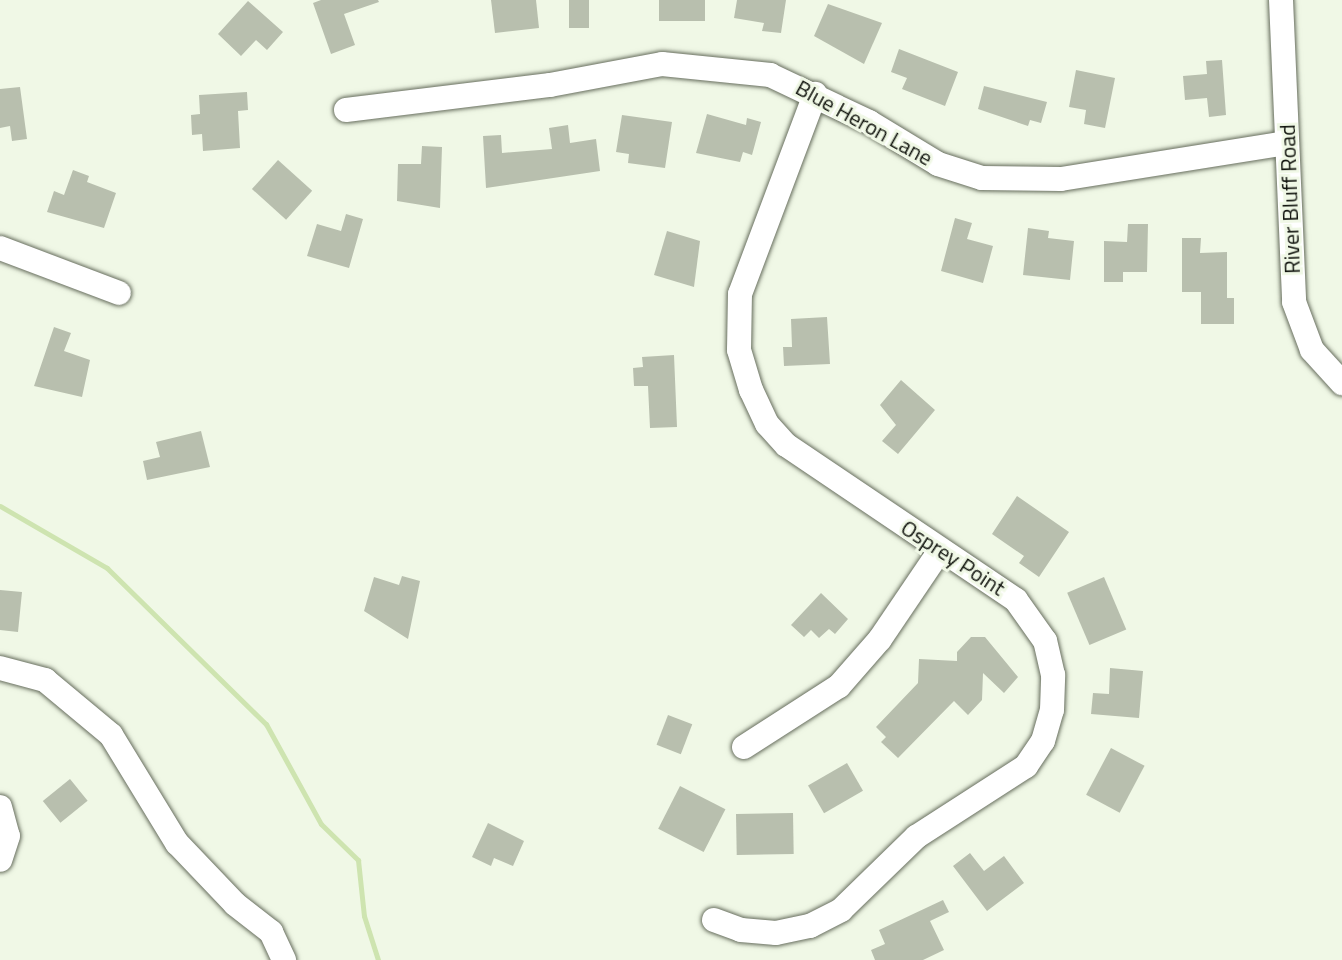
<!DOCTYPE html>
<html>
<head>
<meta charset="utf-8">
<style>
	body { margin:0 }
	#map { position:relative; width:1342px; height:960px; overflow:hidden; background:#f0f8e6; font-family:"Titillium Web",sans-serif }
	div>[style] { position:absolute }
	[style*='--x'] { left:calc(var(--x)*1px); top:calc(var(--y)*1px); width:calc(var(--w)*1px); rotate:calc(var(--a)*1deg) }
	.stream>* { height:5px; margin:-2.5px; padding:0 2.5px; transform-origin:2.5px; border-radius:2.5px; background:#cee4b0 }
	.building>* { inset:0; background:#b8bfae; transform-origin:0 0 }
	.roads { filter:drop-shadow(0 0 2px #676e5e) drop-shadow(0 0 2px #676e5e) }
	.minor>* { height:24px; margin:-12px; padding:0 12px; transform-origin:12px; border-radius:12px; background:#fff }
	span { translate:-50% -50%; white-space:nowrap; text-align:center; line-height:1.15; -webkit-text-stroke:6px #f0f8e6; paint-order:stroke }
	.street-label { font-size:22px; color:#11140e }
</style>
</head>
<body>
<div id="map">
	<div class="stream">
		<div style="--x:0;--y:506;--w:124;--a:30.1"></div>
		<div style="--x:107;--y:568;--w:223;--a:44.5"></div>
		<div style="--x:266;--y:724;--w:114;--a:61.2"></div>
		<div style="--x:321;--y:824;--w:52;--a:44.2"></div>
		<div style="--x:358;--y:860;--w:56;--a:83.9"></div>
		<div style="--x:364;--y:916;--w:46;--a:72.3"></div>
	</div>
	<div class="building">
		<div style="clip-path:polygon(321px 0,378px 0,379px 2px,344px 14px,355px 45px,331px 54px,313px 3px)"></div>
		<div style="clip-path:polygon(491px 0,536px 0,539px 28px,495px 33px)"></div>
		<div style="left:569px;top:0;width:20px;height:28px"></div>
		<div style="left:659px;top:0;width:46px;height:21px"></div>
		<div style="clip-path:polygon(737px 0,786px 0,781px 33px,762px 31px,764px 23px,734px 18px)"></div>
		<div style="clip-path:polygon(248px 1px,283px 32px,267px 50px,256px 40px,241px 56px,218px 34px)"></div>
		<div style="clip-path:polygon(828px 4px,882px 23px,864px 64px,814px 36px)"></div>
		<div style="clip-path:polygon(899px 49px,958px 72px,945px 106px,902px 89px,907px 78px,891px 72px)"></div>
		<div style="clip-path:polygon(1222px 60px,1226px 115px,1209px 117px,1207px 98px,1185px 100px,1183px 76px,1207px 74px,1206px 61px)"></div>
		<div style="clip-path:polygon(1076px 70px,1115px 78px,1105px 128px,1084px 124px,1086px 110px,1069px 107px)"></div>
		<div style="clip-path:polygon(984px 86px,1047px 102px,1041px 123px,1030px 120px,1028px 126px,978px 109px)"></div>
		<div style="clip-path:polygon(20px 87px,27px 139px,12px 141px,10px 126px,0 128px,0 89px)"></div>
		<div style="clip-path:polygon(247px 92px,248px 110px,238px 111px,240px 148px,203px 151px,202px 134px,192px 135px,191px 115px,200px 114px,199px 95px)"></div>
		<div style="clip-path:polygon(707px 114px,746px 125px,747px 118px,761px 122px,752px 155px,743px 152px,740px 162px,696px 153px)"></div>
		<div style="clip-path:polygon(622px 115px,672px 122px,665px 168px,628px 163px,629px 154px,616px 152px)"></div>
		<div style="clip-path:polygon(568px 125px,570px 143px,596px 139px,600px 171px,486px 188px,483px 136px,501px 135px,502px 153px,552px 149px,549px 128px)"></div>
		<div style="clip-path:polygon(422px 146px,442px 147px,440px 208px,397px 201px,398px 164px,421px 164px)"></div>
		<div style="left:278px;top:160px;width:46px;height:39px;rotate:42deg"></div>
		<div style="clip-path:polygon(73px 170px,89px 176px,87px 182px,116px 193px,104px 228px,47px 212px,54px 191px,64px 195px)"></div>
		<div style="clip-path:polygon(346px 214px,363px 219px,349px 268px,307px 256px,317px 224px,341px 231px)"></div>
		<div style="clip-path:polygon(955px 218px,972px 223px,967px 239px,993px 246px,983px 283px,941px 271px)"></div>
		<div style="clip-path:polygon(1128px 224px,1148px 224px,1147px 272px,1123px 272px,1123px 282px,1104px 282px,1104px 241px,1127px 242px)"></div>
		<div style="clip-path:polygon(1028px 228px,1049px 231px,1048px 238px,1074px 241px,1070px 280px,1023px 275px)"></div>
		<div style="clip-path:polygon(667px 231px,700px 241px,694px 287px,654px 275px)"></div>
		<div style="clip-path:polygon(1182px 238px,1201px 238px,1200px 253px,1227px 252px,1227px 298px,1234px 298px,1234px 324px,1201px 324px,1201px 292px,1182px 292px)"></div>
		<div style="clip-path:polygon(827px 317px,830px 364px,784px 366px,783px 347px,792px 347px,791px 319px)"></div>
		<div style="clip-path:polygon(54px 327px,71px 333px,64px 351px,90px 360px,82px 397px,34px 386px)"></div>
		<div style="clip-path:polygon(674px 355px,677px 427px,650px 428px,648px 386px,634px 386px,633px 368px,643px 367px,642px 357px)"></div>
		<div style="clip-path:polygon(901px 380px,935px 410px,898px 454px,882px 441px,896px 425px,880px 405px)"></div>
		<div style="clip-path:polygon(201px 431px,210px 467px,147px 480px,143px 461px,160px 457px,156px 442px)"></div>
		<div style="clip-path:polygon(1017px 496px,1069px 532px,1039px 577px,1019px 563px,1024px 556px,992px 534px)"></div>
		<div style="clip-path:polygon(402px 576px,420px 581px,408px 639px,364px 611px,374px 577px,399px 585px)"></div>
		<div style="left:1104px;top:577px;width:57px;height:40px;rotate:67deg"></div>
		<div style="clip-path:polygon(0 590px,22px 592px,18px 632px,0 630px)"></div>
		<div style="clip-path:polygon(821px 593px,848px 619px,835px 634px,829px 629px,819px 638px,811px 630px,804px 637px,791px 625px)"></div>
		<div style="clip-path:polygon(971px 637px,985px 637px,1018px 677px,1004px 693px,983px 673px,982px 700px,968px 715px,954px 701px,898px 758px,881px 742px,886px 737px,876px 727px,918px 683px,919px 659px,957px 661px,957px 652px)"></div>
		<div style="clip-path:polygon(1110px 668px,1143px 671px,1139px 718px,1091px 714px,1093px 693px,1109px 694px)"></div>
		<div style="left:668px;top:715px;width:26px;height:32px;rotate:21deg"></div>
		<div style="left:1111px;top:748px;width:38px;height:53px;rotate:28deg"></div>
		<div style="left:847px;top:763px;width:32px;height:45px;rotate:60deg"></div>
		<div style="left:70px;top:779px;width:28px;height:35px;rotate:51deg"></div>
		<div style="left:680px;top:786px;width:51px;height:48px;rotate:27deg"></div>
		<div style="left:793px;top:813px;width:41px;height:57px;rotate:89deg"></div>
		<div style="clip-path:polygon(488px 823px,524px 841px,513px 866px,494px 858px,491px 866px,472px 857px)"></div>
		<div style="clip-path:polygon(970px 853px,984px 871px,1004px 856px,1024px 883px,987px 911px,953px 866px)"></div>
		<div style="clip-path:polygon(943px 900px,949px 912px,930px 921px,944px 950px,923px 960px,875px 960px,871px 950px,885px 944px,879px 930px)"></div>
	</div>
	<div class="roads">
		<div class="minor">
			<div style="--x:1281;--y:0;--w:302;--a:87.5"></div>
			<div style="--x:1294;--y:302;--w:51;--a:69.4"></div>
			<div style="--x:1312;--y:350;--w:45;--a:47.7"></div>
			<div style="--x:346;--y:110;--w:206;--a:-7"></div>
			<div style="--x:550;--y:85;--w:114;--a:-10.6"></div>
			<div style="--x:662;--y:64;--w:109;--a:5.8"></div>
			<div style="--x:770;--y:75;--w:110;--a:25.4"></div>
			<div style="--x:869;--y:122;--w:81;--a:31.3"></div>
			<div style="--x:938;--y:164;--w:46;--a:17.7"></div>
			<div style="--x:982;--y:178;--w:79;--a:0.7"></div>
			<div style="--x:1061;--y:179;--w:229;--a:-9.1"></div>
			<div style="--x:0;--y:248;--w:127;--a:20.7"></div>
			<div style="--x:0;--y:668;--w:47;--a:14.9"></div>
			<div style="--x:45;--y:680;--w:86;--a:39.8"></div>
			<div style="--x:111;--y:735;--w:127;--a:58.6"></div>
			<div style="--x:177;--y:843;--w:84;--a:46.4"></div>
			<div style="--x:235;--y:904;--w:46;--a:37.9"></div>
			<div style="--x:271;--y:932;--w:31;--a:65"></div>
			<div style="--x:744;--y:747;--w:113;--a:-32.7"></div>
			<div style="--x:839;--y:686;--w:62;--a:-48.9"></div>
			<div style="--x:880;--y:639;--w:105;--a:-55.9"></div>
			<div style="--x:0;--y:807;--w:30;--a:75"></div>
			<div style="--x:8;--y:836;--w:25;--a:108"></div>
			<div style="--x:714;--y:920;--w:29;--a:20"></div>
			<div style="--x:741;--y:930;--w:35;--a:5"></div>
			<div style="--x:776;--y:933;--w:35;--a:-12"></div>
			<div style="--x:810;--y:926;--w:35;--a:-27"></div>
			<div style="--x:841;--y:910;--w:105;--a:-44.2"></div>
			<div style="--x:916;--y:837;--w:131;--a:-32.8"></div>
			<div style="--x:1026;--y:766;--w:30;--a:-56"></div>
			<div style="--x:1043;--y:741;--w:32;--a:-74"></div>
			<div style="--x:1052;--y:710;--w:35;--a:-88"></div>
			<div style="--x:1053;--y:675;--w:35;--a:-103"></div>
			<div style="--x:1045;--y:641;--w:50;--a:-125.3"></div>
			<div style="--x:1016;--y:600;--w:277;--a:-146"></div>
			<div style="--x:786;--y:445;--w:28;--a:-132"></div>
			<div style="--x:767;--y:424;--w:38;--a:-115"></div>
			<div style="--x:751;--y:390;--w:42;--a:-106.7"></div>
			<div style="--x:739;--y:350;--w:56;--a:-89"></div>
			<div style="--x:740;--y:294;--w:214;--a:-69.4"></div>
		</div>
	</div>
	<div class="street-label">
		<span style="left:864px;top:123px;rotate:29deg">Blue Heron Lane</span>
		<span style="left:1290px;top:199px;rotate:-92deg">River Bluff Road</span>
		<span style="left:953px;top:558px;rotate:33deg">Osprey Point</span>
	</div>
</div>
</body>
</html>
